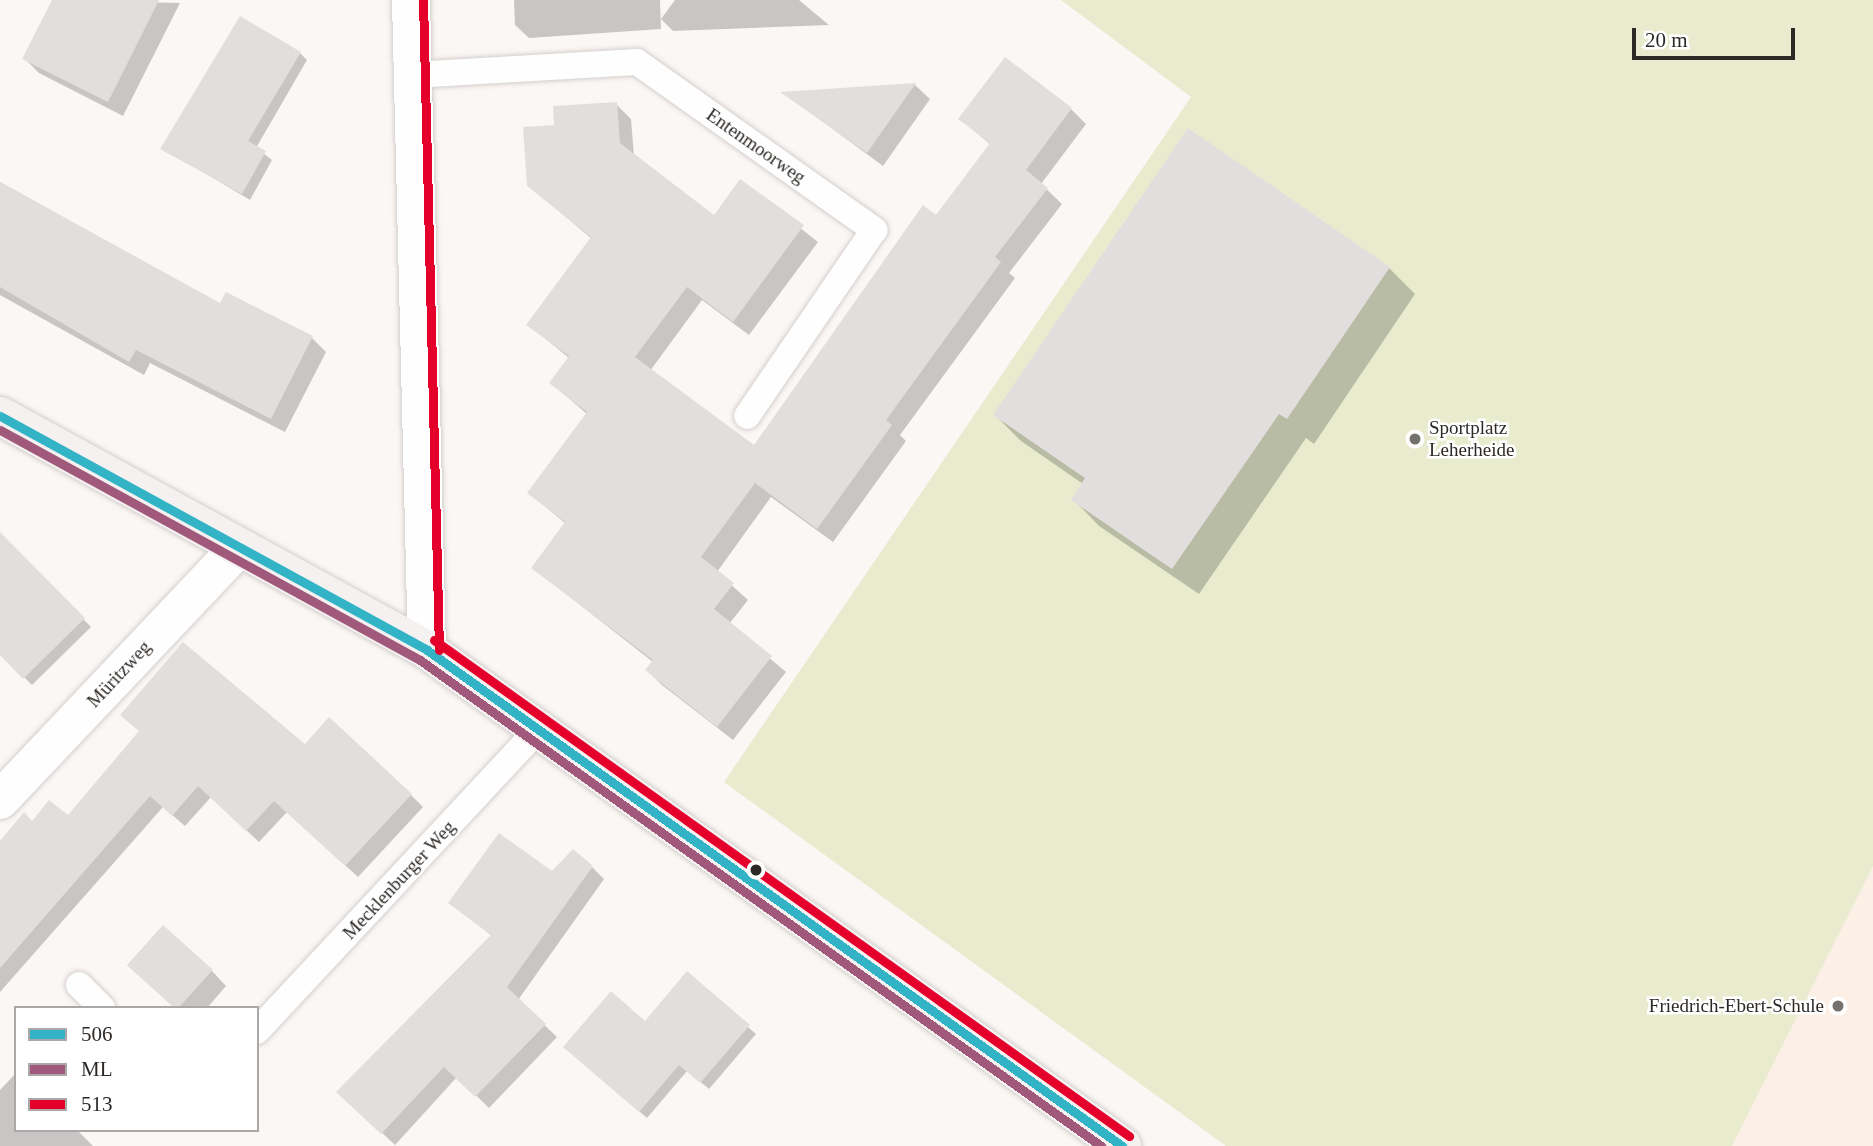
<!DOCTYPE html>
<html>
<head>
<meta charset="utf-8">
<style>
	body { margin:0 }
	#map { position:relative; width:1873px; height:1146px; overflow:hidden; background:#fbf7f5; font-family:"Times New Roman",serif }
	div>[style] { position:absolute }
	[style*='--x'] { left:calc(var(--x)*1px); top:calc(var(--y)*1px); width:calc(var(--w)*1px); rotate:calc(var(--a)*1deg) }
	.education>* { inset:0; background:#fcf0e6 }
	.green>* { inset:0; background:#e8ebcd }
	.shadow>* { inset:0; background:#0003 }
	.building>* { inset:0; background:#e2dede; transform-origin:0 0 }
	.roads { filter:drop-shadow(0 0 2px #d3cfcd) drop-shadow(0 0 2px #d3cfcd) }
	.lane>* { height:26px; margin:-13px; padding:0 13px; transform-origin:13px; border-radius:13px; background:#fefefe }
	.street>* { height:38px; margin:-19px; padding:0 19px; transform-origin:19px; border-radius:19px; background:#fefefe }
	.secondary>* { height:38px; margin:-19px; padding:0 19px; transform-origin:19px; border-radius:19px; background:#f5f1f1 }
	.bus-1>* { height:9px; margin:-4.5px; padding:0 4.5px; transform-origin:4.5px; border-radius:4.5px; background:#33b3c6 }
	.bus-2>* { height:9px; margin:-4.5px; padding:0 4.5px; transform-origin:4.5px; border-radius:4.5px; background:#a0587b }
	.bus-3>* { height:9px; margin:-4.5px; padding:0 4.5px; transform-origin:4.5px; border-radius:4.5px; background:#e4002b }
	.dots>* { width:19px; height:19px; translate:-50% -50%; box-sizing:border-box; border:4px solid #fff; border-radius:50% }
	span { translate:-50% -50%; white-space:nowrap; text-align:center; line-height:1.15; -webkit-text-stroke:5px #fff; paint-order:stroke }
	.street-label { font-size:19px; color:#2d2926 }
	.poi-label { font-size:19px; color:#2d2926 }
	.left { translate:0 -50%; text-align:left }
	.right { translate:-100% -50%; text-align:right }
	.legend { position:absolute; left:14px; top:1006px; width:245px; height:126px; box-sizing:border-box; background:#fff; border:2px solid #aba9a8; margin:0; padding:9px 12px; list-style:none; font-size:21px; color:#2d2926 }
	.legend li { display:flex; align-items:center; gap:14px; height:35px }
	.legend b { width:35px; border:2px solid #aba9a8 }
	.scale { position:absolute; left:1632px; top:28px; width:163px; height:32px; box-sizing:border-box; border:4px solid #2d2926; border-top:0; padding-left:9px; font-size:21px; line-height:24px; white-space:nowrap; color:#2d2926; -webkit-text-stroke:5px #fff; paint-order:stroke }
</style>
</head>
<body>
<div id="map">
	<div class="education">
		<div style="clip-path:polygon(1873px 866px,1873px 1146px,1732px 1146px)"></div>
	</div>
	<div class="green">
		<div style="clip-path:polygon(1061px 0,1873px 0,1873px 866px,1732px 1146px,1226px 1146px,724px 782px,1191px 97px)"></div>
	</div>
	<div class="shadow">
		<div style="clip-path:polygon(54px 0,180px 3px,123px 116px,39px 73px,24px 58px)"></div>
		<div style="clip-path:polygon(514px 0,660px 0,661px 29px,529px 38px,515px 25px)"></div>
		<div style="clip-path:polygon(675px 0,799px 0,829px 25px,673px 31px,661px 19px)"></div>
		<div style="clip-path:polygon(300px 53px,307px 60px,256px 148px,272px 160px,250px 200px,163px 148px)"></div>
		<div style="clip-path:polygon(915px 85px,930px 99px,883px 166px,784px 93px)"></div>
		<div style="clip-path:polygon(616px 104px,631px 119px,634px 156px,714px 218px,741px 181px,818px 242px,749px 335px,702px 300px,650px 371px,754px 447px,991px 145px,960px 119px,1071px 109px,1086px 124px,1041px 184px,1062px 204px,1009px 273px,1015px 278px,900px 435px,906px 441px,833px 542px,771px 497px,717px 572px,748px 600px,729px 624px,786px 672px,733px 740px,662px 685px,647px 670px,653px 662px,533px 568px,566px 524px,529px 493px,587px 414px,551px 383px,569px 358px,529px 325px,592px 239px,528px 185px,556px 126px)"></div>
		<div style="clip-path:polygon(0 182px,221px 305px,312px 338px,326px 352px,285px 432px,150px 363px,144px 375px,0 295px)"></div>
		<div style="clip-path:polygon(1389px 268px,1415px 294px,1314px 444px,1306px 438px,1199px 594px,1099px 526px,1073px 499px,1083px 484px,1021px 441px,995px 415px)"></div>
		<div style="clip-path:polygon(18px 553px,91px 627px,32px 685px,0 653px,0 571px)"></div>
		<div style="clip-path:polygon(305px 746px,411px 795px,423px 807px,358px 877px,287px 812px,259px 842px,211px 797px,185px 826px,163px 807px,0 992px,0 842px,32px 823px,68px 817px)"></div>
		<div style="clip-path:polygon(592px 867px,604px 879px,518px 1000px,557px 1037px,489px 1108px,457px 1077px,395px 1145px,351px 1104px,492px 936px,451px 903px,552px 874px)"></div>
		<div style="clip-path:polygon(129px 965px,212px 971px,226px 986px,207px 1008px,175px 1008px)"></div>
		<div style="clip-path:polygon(687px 974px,756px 1034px,709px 1089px,687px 1071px,647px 1118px,573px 1054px,646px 1023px)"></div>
		<div style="clip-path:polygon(16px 1073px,16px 1130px,77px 1130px,93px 1146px,0 1146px,0 1090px)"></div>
	</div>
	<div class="building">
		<div style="clip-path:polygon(52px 0,159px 0,108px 102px,22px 59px)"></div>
		<div style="clip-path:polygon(240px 16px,301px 52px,248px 141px,266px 151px,242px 194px,160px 149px)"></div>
		<div style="clip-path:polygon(1005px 57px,1072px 108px,1026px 170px,1048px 188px,995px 257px,1001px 262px,886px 420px,892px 425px,817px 529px,755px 483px,701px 557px,734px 583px,714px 609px,772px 656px,717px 727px,645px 670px,653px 660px,531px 568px,565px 522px,527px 493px,587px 412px,549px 383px,569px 356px,526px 325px,591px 237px,527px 186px,523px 127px,554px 125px,553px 106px,617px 102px,620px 143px,714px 215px,740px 179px,804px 225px,733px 322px,687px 287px,635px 357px,754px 445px,923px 205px,936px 215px,990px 143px,958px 119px)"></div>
		<div style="clip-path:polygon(916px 83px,867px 153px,780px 92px)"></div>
		<div style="clip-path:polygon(1188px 128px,1390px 267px,1287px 419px,1279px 414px,1172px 569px,1071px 500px,1085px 478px,993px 415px)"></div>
		<div style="clip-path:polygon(0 182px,220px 303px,226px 292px,313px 336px,271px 419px,136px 350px,129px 362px,0 287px)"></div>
		<div style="clip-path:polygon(0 532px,85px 618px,23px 679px,0 655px)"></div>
		<div style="clip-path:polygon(183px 642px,305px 744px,329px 717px,412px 794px,345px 866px,274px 801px,246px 831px,198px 786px,172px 816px,150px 796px,0 968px,0 841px,24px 812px,32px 821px,49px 800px,68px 815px,139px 731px,120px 715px)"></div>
		<div style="clip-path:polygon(499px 833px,552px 871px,573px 849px,593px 866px,507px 987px,546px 1024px,475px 1097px,444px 1067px,381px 1134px,336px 1092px,491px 935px,448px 903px)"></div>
		<div style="left:163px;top:925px;width:67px;height:54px;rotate:42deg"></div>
		<div style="clip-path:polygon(687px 971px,750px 1025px,700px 1083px,679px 1065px,639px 1112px,563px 1047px,611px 991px,645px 1021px)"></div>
	</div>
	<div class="roads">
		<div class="lane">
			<div style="--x:412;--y:75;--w:225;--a:-3.3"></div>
			<div style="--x:637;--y:62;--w:291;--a:35.3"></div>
			<div style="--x:874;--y:230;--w:225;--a:124.3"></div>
			<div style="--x:79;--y:985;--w:33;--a:45"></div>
			<div style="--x:257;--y:1031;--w:415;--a:-47"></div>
		</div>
		<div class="street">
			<div style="--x:411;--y:0;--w:650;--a:88.59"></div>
			<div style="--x:0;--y:800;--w:348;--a:-46.6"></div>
		</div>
		<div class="secondary">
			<div style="--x:0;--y:416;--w:487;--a:28.7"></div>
			<div style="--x:427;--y:650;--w:854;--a:35.51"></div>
		</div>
	</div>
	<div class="bus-1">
		<div style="--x:0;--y:416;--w:487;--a:28.7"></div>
		<div style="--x:427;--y:650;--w:854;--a:35.51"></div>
	</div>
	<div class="bus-2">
		<div style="--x:0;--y:430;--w:479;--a:28.7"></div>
		<div style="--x:420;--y:660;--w:837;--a:35.51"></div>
	</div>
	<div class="bus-3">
		<div style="--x:423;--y:0;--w:650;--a:88.59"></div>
		<div style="--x:434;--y:640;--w:854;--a:35.51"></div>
	</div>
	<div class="dots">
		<div style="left:1415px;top:439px;background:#75716e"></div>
		<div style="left:756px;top:870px;background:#2d2926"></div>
		<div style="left:1838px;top:1006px;background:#75716e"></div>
	</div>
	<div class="street-label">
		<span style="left:756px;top:146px;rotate:35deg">Entenmoorweg</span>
		<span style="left:119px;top:674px;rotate:-47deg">Müritzweg</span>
		<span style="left:399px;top:880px;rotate:-47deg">Mecklenburger Weg</span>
	</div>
	<div class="poi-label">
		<span class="left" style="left:1429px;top:439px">Sportplatz<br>Leherheide</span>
		<span class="right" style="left:1824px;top:1006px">Friedrich-Ebert-Schule</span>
	</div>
	<ul class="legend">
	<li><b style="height:9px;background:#33b3c6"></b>506</li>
	<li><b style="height:9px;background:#a0587b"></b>ML</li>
	<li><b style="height:9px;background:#e4002b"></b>513</li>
	</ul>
	<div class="scale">20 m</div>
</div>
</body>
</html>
